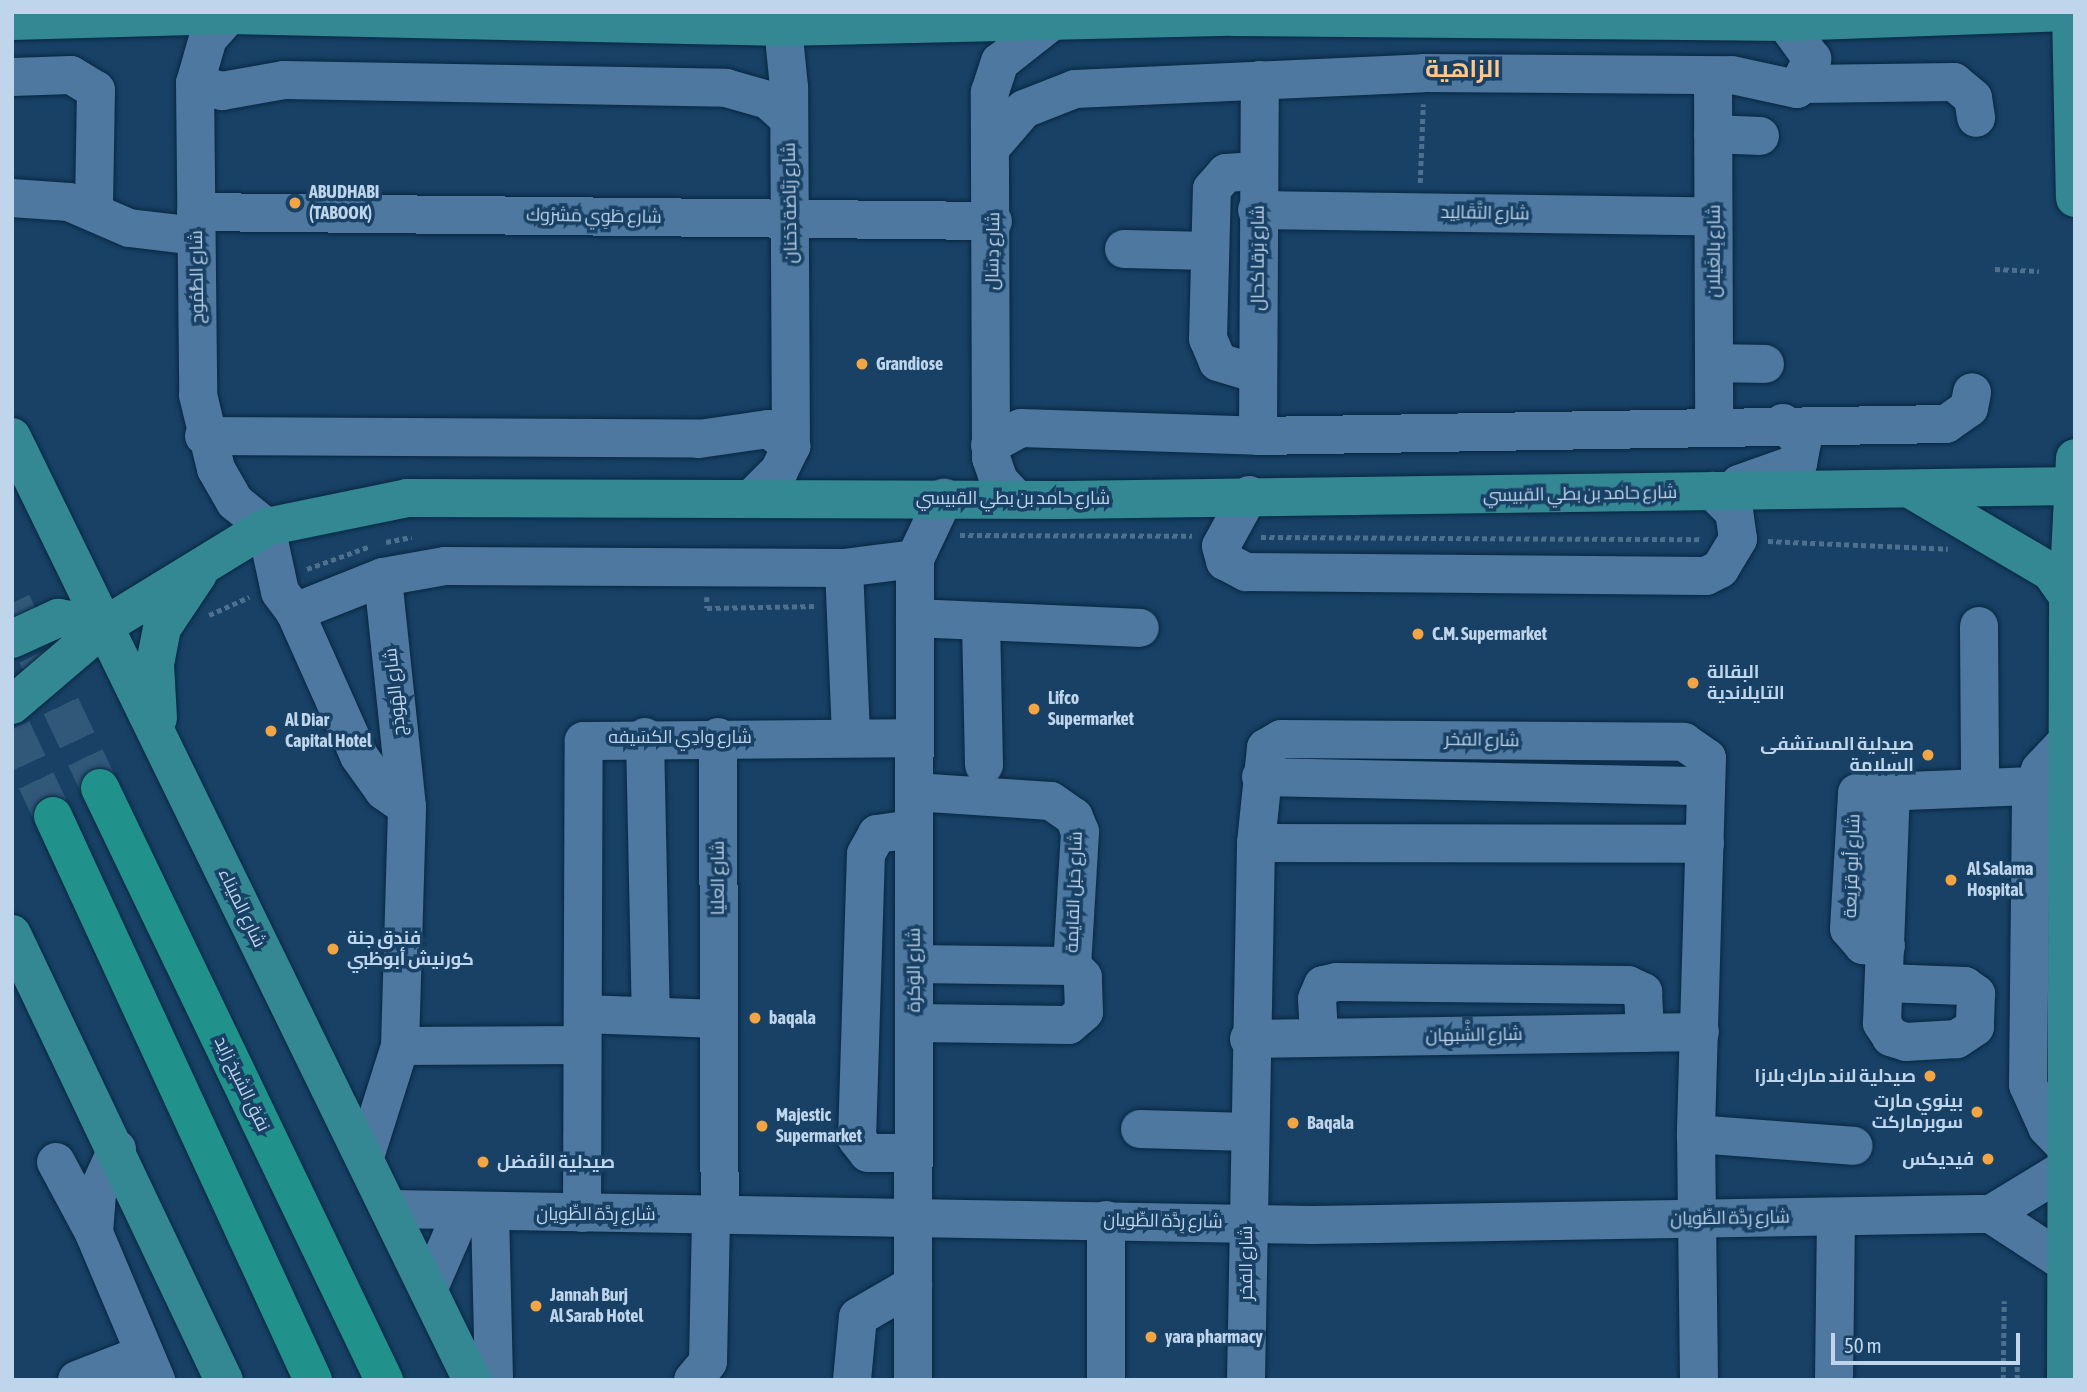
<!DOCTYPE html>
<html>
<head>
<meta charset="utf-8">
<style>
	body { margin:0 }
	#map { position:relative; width:2087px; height:1392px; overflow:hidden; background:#184165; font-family:"Asap Condensed",Cairo,sans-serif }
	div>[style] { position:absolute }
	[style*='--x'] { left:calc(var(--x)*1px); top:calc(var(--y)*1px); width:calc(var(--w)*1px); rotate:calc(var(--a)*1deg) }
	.highway-tunnel>* { height:38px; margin-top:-19px; transform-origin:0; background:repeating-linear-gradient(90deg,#315779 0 38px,transparent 0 57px) }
	.path>* { height:4.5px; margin-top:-2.25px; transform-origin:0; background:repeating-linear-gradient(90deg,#4d708f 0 5px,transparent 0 8.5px) }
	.roads { filter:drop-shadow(0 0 2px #072741) drop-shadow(0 0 2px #072741) }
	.minor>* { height:38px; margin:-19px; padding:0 19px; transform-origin:19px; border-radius:19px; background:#4e789f }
	.major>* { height:38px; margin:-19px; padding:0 19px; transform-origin:19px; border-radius:19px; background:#338893 }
	.highway>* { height:38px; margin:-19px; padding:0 19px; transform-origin:19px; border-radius:19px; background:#21928b }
	.dots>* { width:19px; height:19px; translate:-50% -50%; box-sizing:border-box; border:4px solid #184165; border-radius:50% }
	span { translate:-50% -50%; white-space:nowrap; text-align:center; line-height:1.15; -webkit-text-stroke:7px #184165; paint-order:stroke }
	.poi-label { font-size:18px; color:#bfd5eb; font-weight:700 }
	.left { translate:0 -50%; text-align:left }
	.right { translate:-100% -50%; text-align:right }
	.street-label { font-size:18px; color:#bfd5eb }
	.district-label { font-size:24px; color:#ffc78a; font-weight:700 }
	.frame { position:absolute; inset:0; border:14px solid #bfd5eb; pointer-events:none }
	.scale { position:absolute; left:1831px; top:1333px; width:189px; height:32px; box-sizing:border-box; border:4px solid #bfd5eb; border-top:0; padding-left:9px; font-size:21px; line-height:24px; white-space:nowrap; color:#bfd5eb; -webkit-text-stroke:5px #184165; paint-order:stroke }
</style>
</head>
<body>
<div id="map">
	<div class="highway-tunnel">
		<div style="--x:12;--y:603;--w:205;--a:64.6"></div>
		<div style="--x:12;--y:729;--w:96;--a:64.8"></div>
	</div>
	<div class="path">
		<div style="--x:1420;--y:183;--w:79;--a:-87.8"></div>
		<div style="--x:1995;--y:269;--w:44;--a:2.6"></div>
		<div style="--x:960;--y:535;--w:232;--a:0.2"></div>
		<div style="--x:1261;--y:537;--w:442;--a:0.3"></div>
		<div style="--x:1768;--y:541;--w:180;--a:2.5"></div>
		<div style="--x:386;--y:542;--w:26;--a:-11"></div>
		<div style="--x:307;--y:569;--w:65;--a:-19.8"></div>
		<div style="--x:707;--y:597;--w:11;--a:90"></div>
		<div style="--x:707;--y:608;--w:109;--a:-1.1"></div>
		<div style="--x:209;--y:615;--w:44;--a:-24.2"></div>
		<div style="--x:2003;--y:1380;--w:79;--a:-89.3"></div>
		<div style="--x:2017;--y:1380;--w:19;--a:-90"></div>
	</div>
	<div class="roads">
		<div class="minor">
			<div style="--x:229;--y:15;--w:31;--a:132"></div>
			<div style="--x:208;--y:38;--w:47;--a:106.1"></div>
			<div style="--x:195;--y:83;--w:312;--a:89.4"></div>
			<div style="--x:198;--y:395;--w:76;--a:76.3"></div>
			<div style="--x:216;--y:469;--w:38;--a:60"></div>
			<div style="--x:235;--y:502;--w:40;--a:39"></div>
			<div style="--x:266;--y:527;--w:66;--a:77.8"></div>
			<div style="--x:280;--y:592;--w:25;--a:53"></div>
			<div style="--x:1713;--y:76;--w:351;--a:89.8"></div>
			<div style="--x:12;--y:77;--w:59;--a:-1.9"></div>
			<div style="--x:71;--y:75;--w:29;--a:31"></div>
			<div style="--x:96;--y:90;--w:118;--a:91"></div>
			<div style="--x:195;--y:83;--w:28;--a:17"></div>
			<div style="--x:222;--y:91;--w:63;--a:-10.1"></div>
			<div style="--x:284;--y:80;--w:442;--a:1"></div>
			<div style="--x:726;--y:88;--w:44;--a:15.9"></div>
			<div style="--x:768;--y:100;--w:27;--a:42"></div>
			<div style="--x:1805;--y:84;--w:149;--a:-0.8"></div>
			<div style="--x:1954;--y:82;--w:25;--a:40"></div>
			<div style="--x:1973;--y:98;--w:20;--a:81"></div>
			<div style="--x:1713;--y:134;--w:47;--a:2.4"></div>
			<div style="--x:994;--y:144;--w:46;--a:-49.4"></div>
			<div style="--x:1024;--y:109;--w:55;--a:-21.4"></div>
			<div style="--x:1075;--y:89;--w:349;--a:-2.6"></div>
			<div style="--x:1424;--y:73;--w:308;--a:0.4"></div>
			<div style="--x:1732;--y:75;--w:66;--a:12.2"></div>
			<div style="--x:1797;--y:89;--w:34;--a:-63"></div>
			<div style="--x:1812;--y:59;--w:46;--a:-126.1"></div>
			<div style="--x:12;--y:198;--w:57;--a:4"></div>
			<div style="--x:69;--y:202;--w:65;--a:23.4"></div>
			<div style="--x:129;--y:228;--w:67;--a:6.8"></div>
			<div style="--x:1257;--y:210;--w:456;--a:0.8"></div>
			<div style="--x:196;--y:212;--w:797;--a:0.65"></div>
			<div style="--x:1124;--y:249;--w:86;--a:1.3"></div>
			<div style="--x:1714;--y:363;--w:51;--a:1.1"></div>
			<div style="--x:1258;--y:374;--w:42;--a:-163.3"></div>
			<div style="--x:1218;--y:362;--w:25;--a:-113"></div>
			<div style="--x:1208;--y:339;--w:150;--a:-88.5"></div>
			<div style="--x:1212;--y:189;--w:21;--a:-49"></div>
			<div style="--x:1226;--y:173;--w:32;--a:-4"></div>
			<div style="--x:204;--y:436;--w:495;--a:0.3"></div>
			<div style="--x:699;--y:439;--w:70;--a:-8.2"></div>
			<div style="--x:768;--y:429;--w:29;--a:36"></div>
			<div style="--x:1258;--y:436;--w:356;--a:-89.7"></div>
			<div style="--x:990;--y:445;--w:35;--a:-29"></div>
			<div style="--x:1021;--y:428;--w:237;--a:1.9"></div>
			<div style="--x:1258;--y:436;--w:688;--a:-1"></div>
			<div style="--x:1946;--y:424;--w:28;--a:-35"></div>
			<div style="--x:1969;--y:408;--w:16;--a:-79"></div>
			<div style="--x:1739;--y:484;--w:63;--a:-19.6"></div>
			<div style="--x:1798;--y:463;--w:21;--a:-79"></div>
			<div style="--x:1802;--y:442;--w:27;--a:-135"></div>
			<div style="--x:755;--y:495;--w:34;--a:-45"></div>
			<div style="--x:779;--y:471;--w:28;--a:-64"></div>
			<div style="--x:791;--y:446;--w:359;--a:-90.3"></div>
			<div style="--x:789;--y:87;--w:60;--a:-95.7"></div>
			<div style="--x:1249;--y:495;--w:58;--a:118.8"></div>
			<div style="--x:1221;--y:546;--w:16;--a:75"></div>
			<div style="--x:1225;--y:561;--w:24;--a:28"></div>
			<div style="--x:1246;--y:572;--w:460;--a:0.5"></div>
			<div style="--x:1706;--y:576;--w:16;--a:-27"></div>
			<div style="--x:1720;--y:569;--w:35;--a:-59"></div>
			<div style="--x:1738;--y:539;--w:27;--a:-98"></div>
			<div style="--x:1734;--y:512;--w:30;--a:-135"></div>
			<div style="--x:1016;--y:499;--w:25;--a:-133"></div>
			<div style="--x:999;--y:481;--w:24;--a:-109"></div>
			<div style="--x:991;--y:458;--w:366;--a:-90.2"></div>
			<div style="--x:990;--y:92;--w:32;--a:-72"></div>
			<div style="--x:1000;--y:62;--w:65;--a:-38.1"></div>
			<div style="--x:1051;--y:22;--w:13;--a:-129"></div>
			<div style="--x:844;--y:568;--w:170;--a:87.6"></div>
			<div style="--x:383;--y:577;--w:95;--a:158.3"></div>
			<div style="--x:295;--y:612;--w:158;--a:66"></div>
			<div style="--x:359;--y:756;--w:43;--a:54.5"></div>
			<div style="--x:384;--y:791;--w:28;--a:35"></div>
			<div style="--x:915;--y:618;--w:225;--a:2.5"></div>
			<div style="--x:981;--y:621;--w:144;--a:88.8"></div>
			<div style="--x:1979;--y:626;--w:161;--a:89.6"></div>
			<div style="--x:645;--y:737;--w:279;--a:88.8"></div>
			<div style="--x:718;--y:737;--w:478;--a:89.8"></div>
			<div style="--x:1261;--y:777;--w:444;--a:1.2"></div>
			<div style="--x:914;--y:792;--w:137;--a:3.8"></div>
			<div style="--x:1051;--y:801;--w:28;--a:35"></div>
			<div style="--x:1074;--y:817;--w:16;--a:68"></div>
			<div style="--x:1080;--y:832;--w:134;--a:93.4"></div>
			<div style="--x:1256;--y:843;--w:449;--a:0.1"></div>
			<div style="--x:1886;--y:946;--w:23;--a:-178"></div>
			<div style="--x:1863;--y:945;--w:21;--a:-131"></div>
			<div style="--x:1849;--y:929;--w:136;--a:-86.6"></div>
			<div style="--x:1857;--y:793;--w:177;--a:-2.3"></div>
			<div style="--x:1884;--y:983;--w:81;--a:2.1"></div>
			<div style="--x:1965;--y:986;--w:14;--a:36"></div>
			<div style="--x:1976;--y:994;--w:33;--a:92"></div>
			<div style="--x:1975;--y:1027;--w:22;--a:146"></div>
			<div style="--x:1957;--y:1039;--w:51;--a:176.6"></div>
			<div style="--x:1906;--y:1042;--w:16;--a:-162"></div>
			<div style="--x:1891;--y:1037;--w:17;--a:-123"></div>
			<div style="--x:1882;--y:1023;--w:235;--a:-87.8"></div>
			<div style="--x:583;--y:1014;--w:135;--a:2.1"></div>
			<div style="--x:914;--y:1023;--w:155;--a:0.7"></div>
			<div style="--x:1069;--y:1025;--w:20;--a:-41"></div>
			<div style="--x:1084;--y:1012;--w:35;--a:-92"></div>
			<div style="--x:1083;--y:977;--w:16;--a:-135"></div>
			<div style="--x:1072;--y:966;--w:158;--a:-179.3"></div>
			<div style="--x:1319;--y:1036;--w:37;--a:-93"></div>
			<div style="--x:1317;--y:999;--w:15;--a:-67"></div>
			<div style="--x:1323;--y:985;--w:14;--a:-12"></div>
			<div style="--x:1337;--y:982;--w:291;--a:0.6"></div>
			<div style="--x:1628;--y:985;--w:17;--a:25"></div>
			<div style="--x:1643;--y:992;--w:41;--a:87.2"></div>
			<div style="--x:1249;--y:1039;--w:451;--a:-0.9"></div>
			<div style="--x:400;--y:1046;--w:182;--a:-0.3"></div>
			<div style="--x:1140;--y:1129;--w:109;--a:1.6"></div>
			<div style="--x:1696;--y:1134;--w:158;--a:4.3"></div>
			<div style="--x:117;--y:1149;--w:48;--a:114.4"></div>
			<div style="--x:97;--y:1193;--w:40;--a:94.3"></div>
			<div style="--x:94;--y:1233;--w:160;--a:67.1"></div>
			<div style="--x:2069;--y:1150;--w:32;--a:-134"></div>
			<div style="--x:2047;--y:1127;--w:46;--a:-114.3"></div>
			<div style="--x:2028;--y:1085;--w:285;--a:-89.4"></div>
			<div style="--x:2031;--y:800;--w:31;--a:-73"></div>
			<div style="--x:2040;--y:770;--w:44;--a:-46.8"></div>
			<div style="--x:913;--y:1153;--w:45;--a:180"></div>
			<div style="--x:868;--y:1153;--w:18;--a:-128"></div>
			<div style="--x:857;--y:1139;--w:285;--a:-88.2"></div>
			<div style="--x:866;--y:854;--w:23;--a:-61"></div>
			<div style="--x:877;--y:834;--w:37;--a:-8"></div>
			<div style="--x:365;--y:1157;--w:116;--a:-72.5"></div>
			<div style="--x:400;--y:1046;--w:239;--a:-88.3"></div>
			<div style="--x:407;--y:807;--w:231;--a:-96"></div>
			<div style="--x:383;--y:577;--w:63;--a:-10.1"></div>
			<div style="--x:445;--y:566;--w:399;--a:0.3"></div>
			<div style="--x:844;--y:568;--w:72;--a:-7.2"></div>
			<div style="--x:56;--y:1162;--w:81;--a:61.8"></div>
			<div style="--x:391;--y:1209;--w:921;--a:1"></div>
			<div style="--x:1312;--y:1225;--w:666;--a:-0.95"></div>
			<div style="--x:1978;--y:1214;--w:13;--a:0"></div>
			<div style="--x:1991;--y:1214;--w:90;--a:-31.4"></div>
			<div style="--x:582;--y:1213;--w:472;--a:-89.8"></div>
			<div style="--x:584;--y:741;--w:330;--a:-0.5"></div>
			<div style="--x:490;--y:1214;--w:166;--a:88.6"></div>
			<div style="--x:1991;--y:1214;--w:90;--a:33.2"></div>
			<div style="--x:429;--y:1288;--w:81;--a:-66.6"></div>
			<div style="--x:77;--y:1380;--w:72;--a:-21.2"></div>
			<div style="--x:693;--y:1380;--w:23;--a:-50"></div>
			<div style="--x:708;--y:1362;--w:148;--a:-88.8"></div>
			<div style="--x:852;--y:1380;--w:63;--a:-84.6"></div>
			<div style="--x:858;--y:1317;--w:64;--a:-30.2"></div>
			<div style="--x:913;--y:1380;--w:821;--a:-89.86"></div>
			<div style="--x:915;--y:559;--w:68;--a:-64.6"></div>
			<div style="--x:1106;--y:1380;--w:160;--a:-90"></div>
			<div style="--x:1246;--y:1380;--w:537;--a:-88.93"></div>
			<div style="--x:1256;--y:843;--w:96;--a:-84"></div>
			<div style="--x:1266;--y:748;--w:17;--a:-31"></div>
			<div style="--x:1281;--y:739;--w:403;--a:0.4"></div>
			<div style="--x:1684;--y:742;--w:28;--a:35"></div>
			<div style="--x:1707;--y:758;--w:376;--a:91.7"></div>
			<div style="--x:1696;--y:1134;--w:246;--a:89.3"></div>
			<div style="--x:1834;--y:1380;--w:163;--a:-89.3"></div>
		</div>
		<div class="major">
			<div style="--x:2071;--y:12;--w:186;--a:88.8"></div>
			<div style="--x:12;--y:21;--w:217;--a:-1.6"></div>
			<div style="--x:229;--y:15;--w:554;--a:1.24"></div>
			<div style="--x:783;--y:27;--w:452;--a:-1.3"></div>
			<div style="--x:1235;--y:17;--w:550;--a:0.52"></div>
			<div style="--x:1785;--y:22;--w:284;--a:-2"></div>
			<div style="--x:12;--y:437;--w:1049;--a:64"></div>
			<div style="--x:1915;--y:492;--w:158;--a:30.5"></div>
			<div style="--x:2051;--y:572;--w:29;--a:55"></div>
			<div style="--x:12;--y:639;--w:51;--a:-24.5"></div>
			<div style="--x:58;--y:618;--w:49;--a:8.3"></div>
			<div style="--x:12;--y:705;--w:123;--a:-40.4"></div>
			<div style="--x:106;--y:625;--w:188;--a:-31.5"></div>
			<div style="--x:266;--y:527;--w:144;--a:-11.6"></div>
			<div style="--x:407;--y:498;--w:655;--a:0.17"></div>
			<div style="--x:1062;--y:500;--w:1013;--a:-0.79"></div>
			<div style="--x:158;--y:718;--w:54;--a:-93.2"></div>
			<div style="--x:155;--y:664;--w:37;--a:-79"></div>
			<div style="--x:162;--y:628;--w:65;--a:-56.3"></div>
			<div style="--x:12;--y:934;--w:494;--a:64.6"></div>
			<div style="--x:2066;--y:1380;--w:784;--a:-89.85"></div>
			<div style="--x:2068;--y:596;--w:138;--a:-87.1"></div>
		</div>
		<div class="highway">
			<div style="--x:100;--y:788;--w:657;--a:64.37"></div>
			<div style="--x:53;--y:816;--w:621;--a:65.25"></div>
		</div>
	</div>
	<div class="dots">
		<div style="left:295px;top:203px;background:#f3a443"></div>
		<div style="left:862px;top:364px;background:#f3a443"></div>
		<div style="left:1418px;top:634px;background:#f3a443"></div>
		<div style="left:1693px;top:683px;background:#f3a443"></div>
		<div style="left:1034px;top:709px;background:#f3a443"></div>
		<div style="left:271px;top:731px;background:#f3a443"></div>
		<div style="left:1928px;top:755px;background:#f3a443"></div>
		<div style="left:1951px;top:880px;background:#f3a443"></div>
		<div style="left:333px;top:949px;background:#f3a443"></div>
		<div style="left:755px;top:1018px;background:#f3a443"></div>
		<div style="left:1930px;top:1076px;background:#f3a443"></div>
		<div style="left:1977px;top:1112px;background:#f3a443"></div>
		<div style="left:1293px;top:1123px;background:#f3a443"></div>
		<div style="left:762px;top:1126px;background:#f3a443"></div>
		<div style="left:1988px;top:1159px;background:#f3a443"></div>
		<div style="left:483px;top:1162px;background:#f3a443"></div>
		<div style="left:536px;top:1306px;background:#f3a443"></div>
		<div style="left:1151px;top:1337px;background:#f3a443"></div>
	</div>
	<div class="poi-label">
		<span class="left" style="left:309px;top:203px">ABUDHABI<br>(TABOOK)</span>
		<span class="left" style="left:876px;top:364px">Grandiose</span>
		<span class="left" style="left:1432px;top:634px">C.M. Supermarket</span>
		<span class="left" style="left:1707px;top:683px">البقالة<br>التايلاندية</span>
		<span class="left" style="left:1048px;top:709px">Lifco<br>Supermarket</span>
		<span class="left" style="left:285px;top:731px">Al Diar<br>Capital Hotel</span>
		<span class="right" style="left:1914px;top:755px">صيدلية المستشفى<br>السلامة</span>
		<span class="left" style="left:1967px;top:880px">Al Salama<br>Hospital</span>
		<span class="left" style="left:347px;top:949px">فندق جنة<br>كورنيش أبوظبي</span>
		<span class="left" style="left:769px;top:1018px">baqala</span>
		<span class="right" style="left:1916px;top:1076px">صيدلية لاند مارك بلازا</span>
		<span class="right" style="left:1963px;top:1112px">بينوي مارت<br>سوبرماركت</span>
		<span class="left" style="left:776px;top:1126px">Majestic<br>Supermarket</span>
		<span class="left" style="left:1307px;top:1123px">Baqala</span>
		<span class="right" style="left:1974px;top:1159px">فيديكس</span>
		<span class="left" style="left:497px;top:1162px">صيدلية الأفضل</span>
		<span class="left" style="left:550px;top:1306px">Jannah Burj<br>Al Sarab Hotel</span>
		<span class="left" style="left:1165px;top:1337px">yara pharmacy</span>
	</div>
	<div class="street-label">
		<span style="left:790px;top:203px;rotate:-91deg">شارع رَبَّاضة دَخنان</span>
		<span style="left:1485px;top:213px;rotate:1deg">شارع التَّقَالِيد</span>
		<span style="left:594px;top:216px;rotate:1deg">شارع طَوِي مَشرُوك</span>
		<span style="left:993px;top:251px;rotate:-89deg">شارع دِسَال</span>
		<span style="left:1714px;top:251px;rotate:-90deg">شارع بِالغَيلان</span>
		<span style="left:1258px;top:258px;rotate:-90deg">شارع بَرقا كحال</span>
		<span style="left:197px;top:277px;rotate:-91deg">شارع الطُّمُوح</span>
		<span style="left:1580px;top:494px;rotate:-1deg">شارع حامد بن بطي القبيسي</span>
		<span style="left:1013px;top:498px">شارع حامد بن بطي القبيسي</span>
		<span style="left:395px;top:692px;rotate:-96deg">شارع الهَودَج</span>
		<span style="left:680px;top:737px">شارع وادِي الكسَيفه</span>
		<span style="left:1482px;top:740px;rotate:1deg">شارع الفخر</span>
		<span style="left:1852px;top:866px;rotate:-88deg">شارع أبو قِرَيعة</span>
		<span style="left:718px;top:878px;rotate:-90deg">شارع العليا</span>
		<span style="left:1074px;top:892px;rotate:-88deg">شارع حَبل القايمة</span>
		<span style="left:242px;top:908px;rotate:64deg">شارع الميناء</span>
		<span style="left:914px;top:970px;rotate:-90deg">شارع الوَكرة</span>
		<span style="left:1474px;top:1035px;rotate:-1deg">شارع الشَّبهان</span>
		<span style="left:242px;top:1084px;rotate:64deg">نفق الشيخ زايد</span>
		<span style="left:596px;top:1214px">شارع رِدَّة الطِّويان</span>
		<span style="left:1730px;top:1218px;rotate:-1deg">شارع رِدَّة الطِّويان</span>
		<span style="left:1163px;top:1221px;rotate:1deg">شارع رِدَّة الطِّويان</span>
		<span style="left:1246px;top:1263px;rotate:-90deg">شارع الفخر</span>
	</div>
	<div class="district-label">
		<span style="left:1463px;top:69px">الزاهية</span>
	</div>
	<div class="frame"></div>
	<div class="scale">50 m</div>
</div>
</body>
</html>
